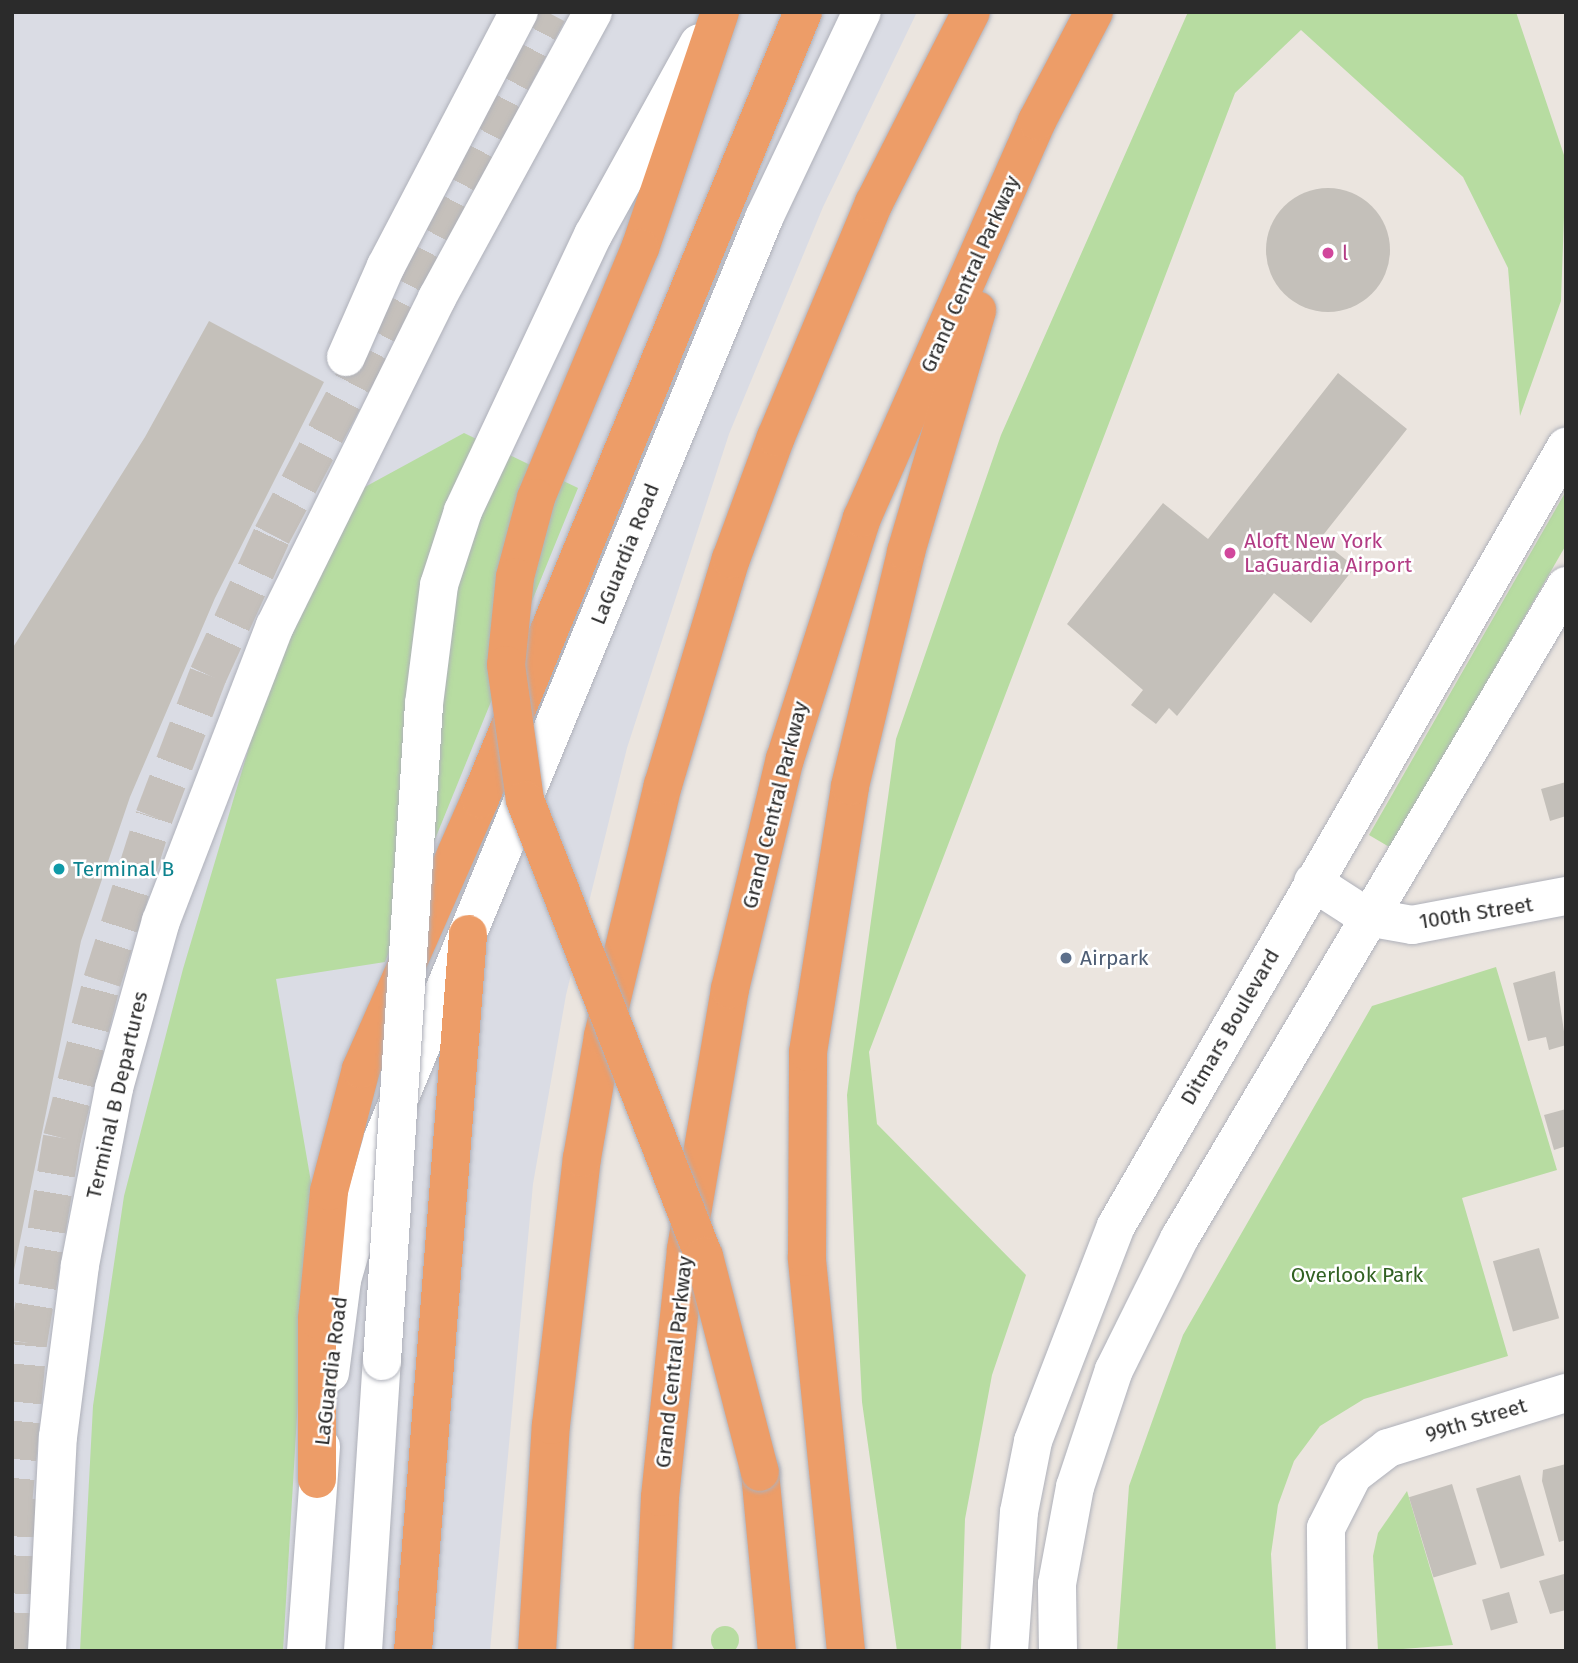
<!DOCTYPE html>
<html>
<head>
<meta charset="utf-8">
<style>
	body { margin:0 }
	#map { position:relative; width:1578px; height:1663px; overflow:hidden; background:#ebe5df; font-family:"Fira Sans",sans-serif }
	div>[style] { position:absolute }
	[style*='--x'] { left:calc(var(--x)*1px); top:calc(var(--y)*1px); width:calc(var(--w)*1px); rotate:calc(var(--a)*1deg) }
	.airport>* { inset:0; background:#dadce4 }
	.green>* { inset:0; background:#b7dca1 }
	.round { border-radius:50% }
	.building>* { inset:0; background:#c4c0ba; transform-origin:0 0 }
	.minor-tunnel>* { height:38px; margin-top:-19px; transform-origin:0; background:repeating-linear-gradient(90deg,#c5c0bb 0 38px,transparent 0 57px) }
	.roads { filter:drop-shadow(0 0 2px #afb1ba) drop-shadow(0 0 2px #afb1ba) }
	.minor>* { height:38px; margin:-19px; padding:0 19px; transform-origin:19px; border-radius:19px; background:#fff }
	.highway>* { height:38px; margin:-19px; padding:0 19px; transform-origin:19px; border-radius:19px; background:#ed9d68 }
	.bridges { filter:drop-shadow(0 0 2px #afb1ba) drop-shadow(0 0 2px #afb1ba) }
	.minor-bridge>* { height:38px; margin:-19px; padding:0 19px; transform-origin:19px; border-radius:19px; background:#fff }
	.highway-bridge>* { height:38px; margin:-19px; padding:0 19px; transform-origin:19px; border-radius:19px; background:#ed9d68 }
	.dots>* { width:19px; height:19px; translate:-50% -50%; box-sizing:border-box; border:4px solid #fff; border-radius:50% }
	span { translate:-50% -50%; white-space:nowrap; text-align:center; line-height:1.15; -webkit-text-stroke:5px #fff; paint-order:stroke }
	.hotel-label { font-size:21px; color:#b23c85 }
	.left { translate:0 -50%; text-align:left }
	.street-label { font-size:21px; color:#2b2b2b }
	.culture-label { font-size:21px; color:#0d838f }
	.service-label { font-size:21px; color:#4e5e75 }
	.park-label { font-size:21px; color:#316122 }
	.frame { position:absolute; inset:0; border:14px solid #2b2b2b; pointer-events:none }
</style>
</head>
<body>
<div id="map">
	<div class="airport">
		<div style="clip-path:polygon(12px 12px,917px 12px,823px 207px,729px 434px,627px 748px,566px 995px,533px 1184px,490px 1651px,12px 1651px)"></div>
	</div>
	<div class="green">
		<div style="clip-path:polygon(1188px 12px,1516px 12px,1566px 161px,1561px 301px,1520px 416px,1508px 268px,1463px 177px,1301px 30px,1235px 93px,869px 1052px,877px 1124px,1026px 1275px,992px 1375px,965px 1519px,961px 1651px,897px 1651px,862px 1402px,847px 1095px,896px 739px,1001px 435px)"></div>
		<div style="clip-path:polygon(464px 433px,578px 488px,385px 962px,276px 979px,311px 1182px,283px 1651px,80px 1651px,93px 1406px,124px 1196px,183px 969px,277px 653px,352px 494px)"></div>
		<div style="clip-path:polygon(1566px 491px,1566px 545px,1391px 848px,1369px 835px)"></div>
		<div style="clip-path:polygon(1496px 967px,1557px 1170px,1462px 1198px,1508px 1356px,1364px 1399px,1320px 1426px,1294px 1461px,1278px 1505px,1271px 1554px,1276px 1651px,1117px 1651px,1129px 1486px,1183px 1335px,1372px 1006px)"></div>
		<div style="clip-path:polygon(1407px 1491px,1453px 1645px,1378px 1651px,1373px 1556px,1378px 1533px)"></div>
		<div class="round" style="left:711px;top:1626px;width:28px;height:28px"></div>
	</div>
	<div class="building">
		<div class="round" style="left:1266px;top:188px;width:124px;height:124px"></div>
		<div style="clip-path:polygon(209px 321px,324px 382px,215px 598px,130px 797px,81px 941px,12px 1280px,12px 649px,145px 437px)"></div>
		<div style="clip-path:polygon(1338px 373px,1407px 429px,1320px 539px,1355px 567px,1311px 623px,1274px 593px,1177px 716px,1169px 708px,1156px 724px,1131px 705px,1143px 690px,1067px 624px,1163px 503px,1208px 539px)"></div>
		<div style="clip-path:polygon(1566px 782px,1566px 816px,1550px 821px,1541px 789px)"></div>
		<div style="clip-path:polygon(1555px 971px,1566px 1045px,1549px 1050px,1546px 1037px,1528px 1041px,1513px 983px)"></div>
		<div style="clip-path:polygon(1566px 1109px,1566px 1146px,1554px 1150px,1544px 1115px)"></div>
		<div style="left:1539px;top:1248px;width:73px;height:48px;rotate:74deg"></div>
		<div style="clip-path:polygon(1566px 1464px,1566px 1540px,1559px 1542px,1542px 1481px,1543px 1470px)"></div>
		<div style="left:1520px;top:1475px;width:84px;height:46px;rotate:73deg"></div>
		<div style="left:1452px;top:1484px;width:84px;height:45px;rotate:73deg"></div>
		<div style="clip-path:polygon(1564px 1574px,1566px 1610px,1550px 1614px,1539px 1581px)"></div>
		<div style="left:1509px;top:1592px;width:32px;height:28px;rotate:74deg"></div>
	</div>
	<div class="minor-tunnel">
		<div style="--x:12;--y:1516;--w:174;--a:-84.7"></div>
		<div style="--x:28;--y:1343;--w:208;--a:-80.6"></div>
		<div style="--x:62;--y:1138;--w:162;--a:-75.7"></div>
		<div style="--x:102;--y:981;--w:172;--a:-72.4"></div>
		<div style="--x:154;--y:817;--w:152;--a:-69.2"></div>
		<div style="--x:208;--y:675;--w:154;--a:-65.4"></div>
		<div style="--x:272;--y:535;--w:591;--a:-62.18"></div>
		<div style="--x:23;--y:1651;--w:166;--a:-86.9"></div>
	</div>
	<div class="roads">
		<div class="minor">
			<div style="--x:346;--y:357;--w:99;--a:-66.3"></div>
			<div style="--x:386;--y:266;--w:287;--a:-62.4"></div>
			<div style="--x:1313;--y:882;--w:64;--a:32.9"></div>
			<div style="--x:1367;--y:917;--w:46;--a:10.1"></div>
			<div style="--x:1412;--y:925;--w:157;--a:-10.7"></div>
			<div style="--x:330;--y:1373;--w:94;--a:-82.6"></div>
			<div style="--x:342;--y:1280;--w:148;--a:-73.9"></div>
			<div style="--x:383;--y:1138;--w:996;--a:-67.5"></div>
			<div style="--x:764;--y:218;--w:228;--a:-64.6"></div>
			<div style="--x:47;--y:1651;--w:214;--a:-87.1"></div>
			<div style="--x:58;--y:1437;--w:173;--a:-82.7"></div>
			<div style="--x:80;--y:1265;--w:180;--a:-79.1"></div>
			<div style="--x:114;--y:1088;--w:173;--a:-74.3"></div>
			<div style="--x:161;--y:921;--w:316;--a:-68.9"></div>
			<div style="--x:275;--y:626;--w:366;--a:-63.7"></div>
			<div style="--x:437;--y:298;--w:326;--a:-61.4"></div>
			<div style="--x:306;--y:1651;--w:205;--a:-85.8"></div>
			<div style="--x:363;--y:1651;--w:291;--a:-86.3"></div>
			<div style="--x:1009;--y:1651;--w:139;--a:-85.9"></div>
			<div style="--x:1019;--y:1512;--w:72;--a:-78.8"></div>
			<div style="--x:1033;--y:1441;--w:230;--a:-68.9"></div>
			<div style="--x:1116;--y:1226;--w:900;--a:-59.99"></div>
			<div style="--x:1058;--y:1651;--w:67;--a:-90.9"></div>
			<div style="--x:1057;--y:1584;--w:99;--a:-79.5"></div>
			<div style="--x:1075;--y:1487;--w:123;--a:-71.6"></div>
			<div style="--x:1114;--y:1370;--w:146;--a:-63.6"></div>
			<div style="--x:1179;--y:1239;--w:759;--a:-59.35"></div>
			<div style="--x:1327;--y:1651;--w:123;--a:-90.5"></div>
			<div style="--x:1326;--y:1528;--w:59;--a:-63"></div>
			<div style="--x:1353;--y:1475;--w:44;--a:-37.6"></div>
			<div style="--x:1388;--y:1448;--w:186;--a:-17.2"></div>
		</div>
		<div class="highway">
			<div style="--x:760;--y:1472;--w:180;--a:84.6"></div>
			<div style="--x:317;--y:1479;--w:160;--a:-90"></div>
			<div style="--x:317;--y:1319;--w:129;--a:-84.6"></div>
			<div style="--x:329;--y:1191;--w:126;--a:-75.3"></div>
			<div style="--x:361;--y:1069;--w:295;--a:-66.2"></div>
			<div style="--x:480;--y:799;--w:851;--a:-67.69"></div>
			<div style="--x:413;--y:1651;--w:719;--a:-85.61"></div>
			<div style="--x:537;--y:1651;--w:226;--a:-86.5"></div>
			<div style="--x:551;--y:1425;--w:269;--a:-83.4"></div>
			<div style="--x:582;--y:1158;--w:124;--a:-80.2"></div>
			<div style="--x:603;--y:1036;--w:258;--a:-76.6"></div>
			<div style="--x:663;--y:785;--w:236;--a:-73.3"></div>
			<div style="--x:731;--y:559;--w:130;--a:-69.8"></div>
			<div style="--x:776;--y:437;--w:254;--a:-67.3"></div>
			<div style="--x:874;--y:203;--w:214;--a:-63.1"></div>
			<div style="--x:653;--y:1651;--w:154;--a:-87.4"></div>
			<div style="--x:660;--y:1497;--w:249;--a:-84"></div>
			<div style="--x:686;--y:1249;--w:264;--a:-80.4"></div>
			<div style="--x:730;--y:989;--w:236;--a:-76.6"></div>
			<div style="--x:785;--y:759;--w:253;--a:-72.3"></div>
			<div style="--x:862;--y:518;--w:434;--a:-66.2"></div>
			<div style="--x:1037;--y:121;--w:123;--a:-62.4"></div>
			<div style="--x:846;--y:1651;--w:396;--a:-95.7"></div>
			<div style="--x:807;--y:1257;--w:205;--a:-89.7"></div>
			<div style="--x:808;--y:1052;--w:269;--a:-81"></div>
			<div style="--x:850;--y:786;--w:241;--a:-76.5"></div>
			<div style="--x:906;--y:552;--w:252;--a:-73.6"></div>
		</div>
	</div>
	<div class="bridges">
		<div class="minor-bridge">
			<div style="--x:382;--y:1361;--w:658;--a:-86.34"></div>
			<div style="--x:424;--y:704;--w:120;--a:-82.8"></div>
			<div style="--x:439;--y:585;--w:78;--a:-72"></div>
			<div style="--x:463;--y:511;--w:305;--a:-64.8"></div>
			<div style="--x:593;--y:235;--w:219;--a:-61.1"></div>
		</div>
		<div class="highway-bridge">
			<div style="--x:720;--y:12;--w:249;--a:108.7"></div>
			<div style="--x:640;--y:248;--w:271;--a:112.6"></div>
			<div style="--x:536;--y:498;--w:82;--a:104.9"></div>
			<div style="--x:515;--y:577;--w:88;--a:95.8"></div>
			<div style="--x:506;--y:665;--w:136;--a:82"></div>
			<div style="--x:525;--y:800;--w:490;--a:68.6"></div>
			<div style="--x:704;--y:1256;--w:223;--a:75.5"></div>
		</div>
	</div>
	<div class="dots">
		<div style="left:1328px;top:253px;background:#d1479c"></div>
		<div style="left:1230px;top:553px;background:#d1479c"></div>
		<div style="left:59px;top:869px;background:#0f9aa8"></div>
		<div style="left:1066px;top:958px;background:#5c6f8a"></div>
	</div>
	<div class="hotel-label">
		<span class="left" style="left:1342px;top:253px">l</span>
		<span class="left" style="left:1244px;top:553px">Aloft New York<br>LaGuardia Airport</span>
	</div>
	<div class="street-label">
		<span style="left:970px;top:274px;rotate:-66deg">Grand Central Parkway</span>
		<span style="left:625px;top:554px;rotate:-68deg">LaGuardia Road</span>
		<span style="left:775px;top:805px;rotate:-76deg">Grand Central Parkway</span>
		<span style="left:1476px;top:913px;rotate:-9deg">100th Street</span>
		<span style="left:1230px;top:1027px;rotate:-60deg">Ditmars Boulevard</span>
		<span style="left:117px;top:1095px;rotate:-77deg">Terminal B Departures</span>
		<span style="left:674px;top:1362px;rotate:-84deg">Grand Central Parkway</span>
		<span style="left:331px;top:1371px;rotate:-83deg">LaGuardia Road</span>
		<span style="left:1476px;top:1420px;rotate:-17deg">99th Street</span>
	</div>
	<div class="culture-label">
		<span class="left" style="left:73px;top:869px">Terminal B</span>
	</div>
	<div class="service-label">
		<span class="left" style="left:1080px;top:958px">Airpark</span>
	</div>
	<div class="park-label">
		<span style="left:1357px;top:1275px">Overlook Park</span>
	</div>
	<div class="frame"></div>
</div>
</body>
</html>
